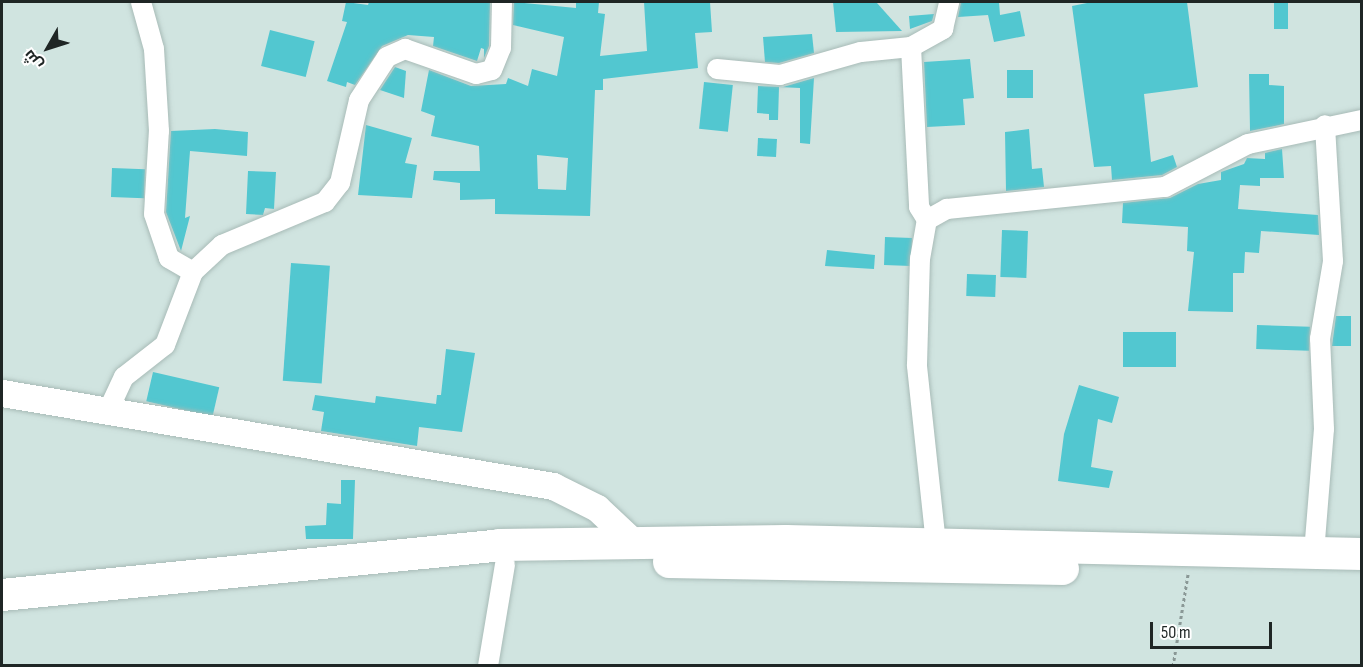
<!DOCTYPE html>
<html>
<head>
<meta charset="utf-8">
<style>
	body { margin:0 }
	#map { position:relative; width:1363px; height:667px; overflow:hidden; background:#d0e4e0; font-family:"Sofia Sans Condensed",Cairo,sans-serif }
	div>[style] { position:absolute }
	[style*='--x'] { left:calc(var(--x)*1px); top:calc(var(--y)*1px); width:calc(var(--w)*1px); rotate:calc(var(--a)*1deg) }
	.building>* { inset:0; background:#52c7d0; transform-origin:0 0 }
	.path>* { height:3px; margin-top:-1.5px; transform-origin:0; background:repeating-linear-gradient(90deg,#8a9896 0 3px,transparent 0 6px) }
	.roads { filter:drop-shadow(0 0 2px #a8bbb7) drop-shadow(0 0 2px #a8bbb7) }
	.street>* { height:20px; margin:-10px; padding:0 10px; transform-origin:10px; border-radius:10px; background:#fff }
	.secondary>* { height:27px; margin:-13.5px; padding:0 13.5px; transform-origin:13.5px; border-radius:13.5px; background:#fff }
	.primary>* { height:32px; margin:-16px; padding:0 16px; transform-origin:16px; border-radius:16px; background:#fff }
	span { translate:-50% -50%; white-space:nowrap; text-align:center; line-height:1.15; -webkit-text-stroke:6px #fff; paint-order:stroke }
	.frame { position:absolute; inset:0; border:3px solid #1f2625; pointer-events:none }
	.north { position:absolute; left:18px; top:18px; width:60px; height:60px; -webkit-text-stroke:4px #fff; paint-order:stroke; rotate:231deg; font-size:16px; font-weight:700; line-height:24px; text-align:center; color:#1f2625 }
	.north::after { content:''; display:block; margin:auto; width:21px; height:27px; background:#1f2625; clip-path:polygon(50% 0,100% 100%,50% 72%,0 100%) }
	.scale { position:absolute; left:1150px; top:622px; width:122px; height:27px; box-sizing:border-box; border:3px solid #1f2625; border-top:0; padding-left:8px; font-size:18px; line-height:21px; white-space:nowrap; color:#1f2625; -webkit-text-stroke:4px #fff; paint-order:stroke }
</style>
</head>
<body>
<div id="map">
	<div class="building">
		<div style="clip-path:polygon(346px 2px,368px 5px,369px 2px,490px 2px,489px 46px,484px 58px,484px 49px,481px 48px,477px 61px,433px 46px,434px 37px,408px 35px,382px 46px,355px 85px,347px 82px,346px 87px,327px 81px,347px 22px,342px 21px)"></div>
		<div style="clip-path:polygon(evenodd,514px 2px,576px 8px,576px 2px,599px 2px,598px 13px,605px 14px,600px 56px,647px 51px,644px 2px,710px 2px,712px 32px,695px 33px,698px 68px,603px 79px,603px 90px,595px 90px,590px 216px,495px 214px,495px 199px,460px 200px,460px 183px,433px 180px,434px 171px,480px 171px,479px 146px,431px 136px,435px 116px,421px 111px,429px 70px,471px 86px,506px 84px,508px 78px,528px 86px,532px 69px,557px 76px,564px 37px,513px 25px,514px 2px,537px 155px,568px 158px,566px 190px,538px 189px,537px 155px)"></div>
		<div style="clip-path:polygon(833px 2px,877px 3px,902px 31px,836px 32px)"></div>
		<div style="clip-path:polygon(961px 2px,999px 2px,1000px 15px,1020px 11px,1025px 36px,994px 42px,988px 15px,958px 17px)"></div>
		<div style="clip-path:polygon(1092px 2px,1187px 2px,1198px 87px,1144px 94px,1151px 162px,1173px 155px,1177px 167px,1162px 175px,1112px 180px,1111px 166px,1094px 167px,1072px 6px)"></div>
		<div style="left:1274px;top:2px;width:14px;height:27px"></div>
		<div style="clip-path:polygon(934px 14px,932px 21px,910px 29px,909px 16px)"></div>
		<div style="left:270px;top:30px;width:46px;height:37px;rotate:14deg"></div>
		<div style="clip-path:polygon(812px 34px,814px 53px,779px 63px,765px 62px,763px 37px)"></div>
		<div style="clip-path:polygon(970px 59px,974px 98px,963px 99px,965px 125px,927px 127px,924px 62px)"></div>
		<div style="clip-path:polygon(395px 67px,406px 71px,404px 98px,380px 90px)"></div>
		<div style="left:1007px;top:70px;width:26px;height:28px"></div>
		<div style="clip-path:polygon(1249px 74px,1269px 74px,1269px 85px,1284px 86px,1284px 124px,1250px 131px)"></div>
		<div style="clip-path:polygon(814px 78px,810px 144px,800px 143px,800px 88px,779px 87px,778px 120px,769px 120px,769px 114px,757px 113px,758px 86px,783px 87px)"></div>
		<div style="left:704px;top:82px;width:29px;height:47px;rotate:6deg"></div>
		<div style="clip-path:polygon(366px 125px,412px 138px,405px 163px,417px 165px,412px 198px,358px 195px)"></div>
		<div style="clip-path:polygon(215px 129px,248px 132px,247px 156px,190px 151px,185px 218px,190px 216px,181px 251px,166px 212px,171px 131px)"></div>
		<div style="clip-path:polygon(1029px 129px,1032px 169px,1042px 168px,1044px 187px,1006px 191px,1005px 132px)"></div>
		<div style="left:758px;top:138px;width:19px;height:18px;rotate:3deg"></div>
		<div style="clip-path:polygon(1282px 149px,1284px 178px,1260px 178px,1260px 186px,1240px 185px,1238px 209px,1318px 215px,1319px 235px,1261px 231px,1259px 253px,1245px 252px,1244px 273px,1233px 273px,1233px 312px,1188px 311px,1194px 252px,1187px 251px,1188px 227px,1122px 223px,1123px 203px,1170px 198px,1198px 184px,1221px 180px,1221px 172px,1244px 164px,1247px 158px,1265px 159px,1265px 153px)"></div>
		<div style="left:112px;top:168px;width:33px;height:29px;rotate:2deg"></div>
		<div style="clip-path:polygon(248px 171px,276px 172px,274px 209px,265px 208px,263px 215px,246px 214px)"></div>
		<div style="left:1002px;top:230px;width:26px;height:47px;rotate:2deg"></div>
		<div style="left:885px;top:237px;width:27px;height:28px;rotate:2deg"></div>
		<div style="clip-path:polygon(827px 250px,875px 255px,874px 269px,825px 266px)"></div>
		<div style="left:291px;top:263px;width:39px;height:118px;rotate:4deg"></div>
		<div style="left:967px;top:274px;width:29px;height:22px;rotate:2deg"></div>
		<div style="clip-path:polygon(1336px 316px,1351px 316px,1351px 346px,1332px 346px)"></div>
		<div style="left:1257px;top:325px;width:53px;height:24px;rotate:2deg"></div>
		<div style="left:1123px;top:332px;width:53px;height:35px"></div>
		<div style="clip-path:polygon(446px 349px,475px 353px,462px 432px,419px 427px,417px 446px,321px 431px,324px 412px,312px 410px,315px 395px,375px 403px,376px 396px,436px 404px,437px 395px,441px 395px)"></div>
		<div style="left:153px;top:372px;width:68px;height:30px;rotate:13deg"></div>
		<div style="clip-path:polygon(1079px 385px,1119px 397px,1112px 423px,1098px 419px,1091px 467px,1113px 471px,1109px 488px,1058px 481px,1064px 434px)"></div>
		<div style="clip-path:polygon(341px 480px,355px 480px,353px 539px,306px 539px,305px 526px,326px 525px,327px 503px,341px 504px)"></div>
	</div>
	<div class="path">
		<div style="--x:1173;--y:666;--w:93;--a:-80.7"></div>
	</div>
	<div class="roads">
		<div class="street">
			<div style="--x:911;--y:47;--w:160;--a:87.1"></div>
			<div style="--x:919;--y:207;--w:15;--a:58"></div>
			<div style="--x:717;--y:69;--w:63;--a:5.4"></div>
			<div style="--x:780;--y:75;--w:84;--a:-15.9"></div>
			<div style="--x:861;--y:52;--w:50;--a:-5.7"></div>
			<div style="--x:911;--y:47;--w:37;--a:-29"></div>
			<div style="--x:943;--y:29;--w:28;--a:-77"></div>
			<div style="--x:193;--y:272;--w:40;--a:-43"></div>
			<div style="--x:222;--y:245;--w:112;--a:-22.7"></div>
			<div style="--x:325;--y:202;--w:24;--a:-52"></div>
			<div style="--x:340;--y:183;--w:85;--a:-77.1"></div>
			<div style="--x:359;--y:100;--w:51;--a:-56.9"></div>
			<div style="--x:387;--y:57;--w:20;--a:-24"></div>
			<div style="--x:405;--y:49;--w:75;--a:19.4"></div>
			<div style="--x:476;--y:74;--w:16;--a:-14"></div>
			<div style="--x:492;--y:70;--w:24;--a:-68"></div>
			<div style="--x:501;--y:48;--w:46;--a:-88.8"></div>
			<div style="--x:108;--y:411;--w:38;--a:-65"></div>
			<div style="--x:124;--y:377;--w:52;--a:-38"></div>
			<div style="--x:165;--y:345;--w:78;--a:-69"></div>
			<div style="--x:193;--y:272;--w:28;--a:-150"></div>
			<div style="--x:169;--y:258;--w:46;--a:-108.8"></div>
			<div style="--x:154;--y:214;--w:83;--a:-86.6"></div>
			<div style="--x:159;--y:131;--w:82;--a:-93.5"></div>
			<div style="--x:154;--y:49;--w:49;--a:-105.5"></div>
			<div style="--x:936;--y:544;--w:180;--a:-96.1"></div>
			<div style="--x:917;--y:365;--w:106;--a:-88.4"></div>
			<div style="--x:920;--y:259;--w:40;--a:-80"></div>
			<div style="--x:927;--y:220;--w:23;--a:-29"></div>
			<div style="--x:947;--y:209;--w:219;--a:-5.8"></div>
			<div style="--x:1165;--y:187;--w:93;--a:-27.4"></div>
			<div style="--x:1248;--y:144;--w:116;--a:-11.9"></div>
			<div style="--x:1314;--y:553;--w:124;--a:-85.4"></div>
			<div style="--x:1324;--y:429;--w:90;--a:-92.5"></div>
			<div style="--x:1320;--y:339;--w:79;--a:-80.5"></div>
			<div style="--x:1333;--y:261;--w:136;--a:-93.4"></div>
			<div style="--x:488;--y:666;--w:103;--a:-80.5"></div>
		</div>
		<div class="secondary">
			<div style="--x:2;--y:393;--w:559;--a:9.58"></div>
			<div style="--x:553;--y:486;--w:49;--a:26.6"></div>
			<div style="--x:597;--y:508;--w:48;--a:43.3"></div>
		</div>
		<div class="primary">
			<div style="--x:669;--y:562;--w:394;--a:1"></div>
			<div style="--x:2;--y:595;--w:500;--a:-5.7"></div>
			<div style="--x:499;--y:545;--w:287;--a:-0.8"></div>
			<div style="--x:786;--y:541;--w:576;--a:1.29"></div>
		</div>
	</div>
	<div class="frame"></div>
	<div class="north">ش</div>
	<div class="scale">50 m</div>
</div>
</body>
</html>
